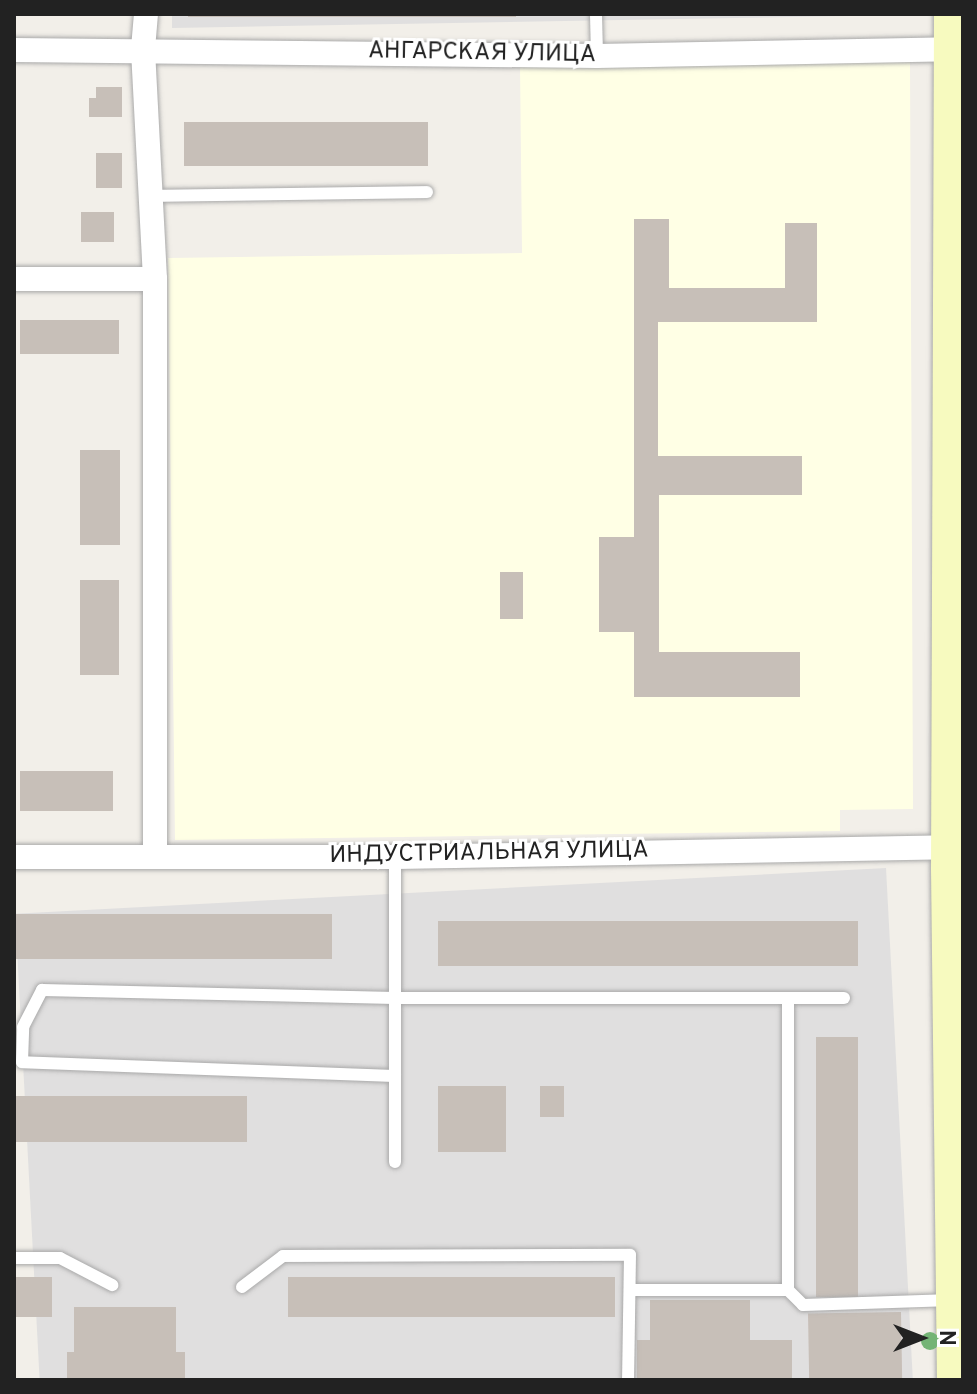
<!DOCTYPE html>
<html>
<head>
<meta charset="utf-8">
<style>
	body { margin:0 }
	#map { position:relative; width:977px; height:1394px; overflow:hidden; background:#f2efe9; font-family:Overpass,sans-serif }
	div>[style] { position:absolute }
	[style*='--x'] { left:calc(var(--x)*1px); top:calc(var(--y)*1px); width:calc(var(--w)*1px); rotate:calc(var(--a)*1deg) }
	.residential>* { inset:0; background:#e0dfdf; transform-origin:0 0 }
	.education>* { inset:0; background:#ffffe5 }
	.building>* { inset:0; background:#c7bfb8; transform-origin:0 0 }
	.roads { filter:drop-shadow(0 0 2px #a9a9a9) drop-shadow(0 0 2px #a9a9a9) }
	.lane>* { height:12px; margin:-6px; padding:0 6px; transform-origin:6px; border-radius:6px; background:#fff }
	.street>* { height:24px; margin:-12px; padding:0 12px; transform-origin:12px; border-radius:12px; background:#fff }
	.secondary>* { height:32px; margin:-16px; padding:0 16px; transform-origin:16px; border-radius:16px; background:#f7fabf }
	.trees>* { width:18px; height:18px; margin:-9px; border-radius:50%; background:#74b475 }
	span { translate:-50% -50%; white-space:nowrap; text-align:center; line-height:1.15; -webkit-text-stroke:6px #fff; paint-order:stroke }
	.street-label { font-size:24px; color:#222 }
	.frame { position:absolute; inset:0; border:16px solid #222; pointer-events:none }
	.north { position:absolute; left:881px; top:1298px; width:80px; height:80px; -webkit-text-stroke:6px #fff; paint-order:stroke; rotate:90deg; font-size:22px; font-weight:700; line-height:32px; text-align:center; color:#222 }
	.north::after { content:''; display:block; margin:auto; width:28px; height:36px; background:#222; clip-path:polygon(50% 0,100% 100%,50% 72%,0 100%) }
</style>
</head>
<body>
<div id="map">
	<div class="residential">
		<div style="clip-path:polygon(172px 14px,908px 14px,908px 15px,172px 28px)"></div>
		<div style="left:886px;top:868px;width:513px;height:872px;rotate:87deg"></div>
	</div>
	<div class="education">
		<div style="clip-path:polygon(910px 60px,913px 809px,840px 810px,840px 831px,175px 840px,168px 258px,522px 253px,520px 65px)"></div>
	</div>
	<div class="building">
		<div style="left:188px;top:14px;width:328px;height:3px"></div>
		<div style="clip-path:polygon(96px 87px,122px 87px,122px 117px,89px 117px,89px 98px,96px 98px)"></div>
		<div style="left:184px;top:122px;width:244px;height:44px"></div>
		<div style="left:96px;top:153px;width:26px;height:35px"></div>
		<div style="left:81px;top:212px;width:33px;height:30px"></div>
		<div style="clip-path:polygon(634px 219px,669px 219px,669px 288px,785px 288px,785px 223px,817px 223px,817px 322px,658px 322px,658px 456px,802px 456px,802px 495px,659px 495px,659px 652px,800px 652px,800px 697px,634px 697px,634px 632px,599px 632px,599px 537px,634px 537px)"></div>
		<div style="left:20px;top:320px;width:99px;height:34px"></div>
		<div style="left:80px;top:450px;width:40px;height:95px"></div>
		<div style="left:500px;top:572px;width:23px;height:47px"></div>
		<div style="left:80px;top:580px;width:39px;height:95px"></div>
		<div style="left:20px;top:771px;width:93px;height:40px"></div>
		<div style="left:14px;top:914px;width:318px;height:45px"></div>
		<div style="left:438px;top:921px;width:420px;height:45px"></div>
		<div style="left:816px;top:1037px;width:42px;height:260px"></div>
		<div style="left:438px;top:1086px;width:68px;height:66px"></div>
		<div style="left:540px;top:1086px;width:24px;height:31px"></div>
		<div style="left:14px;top:1096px;width:233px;height:46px"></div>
		<div style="left:14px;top:1277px;width:38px;height:40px"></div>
		<div style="left:288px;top:1277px;width:327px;height:40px"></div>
		<div style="clip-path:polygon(650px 1300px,750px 1300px,750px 1340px,792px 1340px,792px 1380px,637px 1380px,637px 1340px,650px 1340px)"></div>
		<div style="clip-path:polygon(74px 1307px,176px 1307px,176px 1352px,185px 1352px,185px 1380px,67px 1380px,67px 1352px,74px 1352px)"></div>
		<div style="left:901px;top:1312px;width:68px;height:93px;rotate:89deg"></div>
	</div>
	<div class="roads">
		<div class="lane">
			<div style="--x:596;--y:14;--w:42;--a:88.6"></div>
			<div style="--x:151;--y:196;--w:276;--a:-0.8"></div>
			<div style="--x:395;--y:857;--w:305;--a:90"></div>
			<div style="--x:788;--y:998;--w:292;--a:90"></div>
			<div style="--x:395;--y:1076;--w:373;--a:-177.9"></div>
			<div style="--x:22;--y:1062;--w:35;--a:-88"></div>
			<div style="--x:23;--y:1027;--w:42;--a:-62.8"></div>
			<div style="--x:42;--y:990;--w:353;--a:1.3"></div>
			<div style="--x:395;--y:998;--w:449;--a:0"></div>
			<div style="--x:14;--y:1258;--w:46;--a:0"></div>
			<div style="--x:60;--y:1258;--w:59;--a:27.4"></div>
			<div style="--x:242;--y:1287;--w:51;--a:-37.1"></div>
			<div style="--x:283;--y:1256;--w:347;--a:-0.2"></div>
			<div style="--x:630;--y:1255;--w:125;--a:90.9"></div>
			<div style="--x:630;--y:1290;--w:158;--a:0"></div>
			<div style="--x:788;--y:1290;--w:21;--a:45"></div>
			<div style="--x:803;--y:1305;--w:149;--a:-1.9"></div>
		</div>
		<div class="street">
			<div style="--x:146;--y:14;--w:36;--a:95"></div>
			<div style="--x:143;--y:50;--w:229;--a:87"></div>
			<div style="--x:155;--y:279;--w:577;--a:90"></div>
			<div style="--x:14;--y:50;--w:583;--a:0.59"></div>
			<div style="--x:597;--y:56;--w:353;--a:-1.1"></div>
			<div style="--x:14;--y:279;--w:141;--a:0"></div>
			<div style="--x:14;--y:857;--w:381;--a:0"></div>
			<div style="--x:395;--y:857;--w:568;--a:-1.01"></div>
		</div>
		<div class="secondary">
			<div style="--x:950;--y:14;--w:854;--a:90.2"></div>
			<div style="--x:947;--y:868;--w:512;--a:89.33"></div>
		</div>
	</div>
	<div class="trees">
		<div style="left:930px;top:1341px"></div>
	</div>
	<div class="street-label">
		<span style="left:482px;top:54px;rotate:1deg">АНГАРСКАЯ УЛИЦА</span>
		<span style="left:489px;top:854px;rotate:-1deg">ИНДУСТРИАЛЬНАЯ УЛИЦА</span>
	</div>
	<div class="frame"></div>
	<div class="north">N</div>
</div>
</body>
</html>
